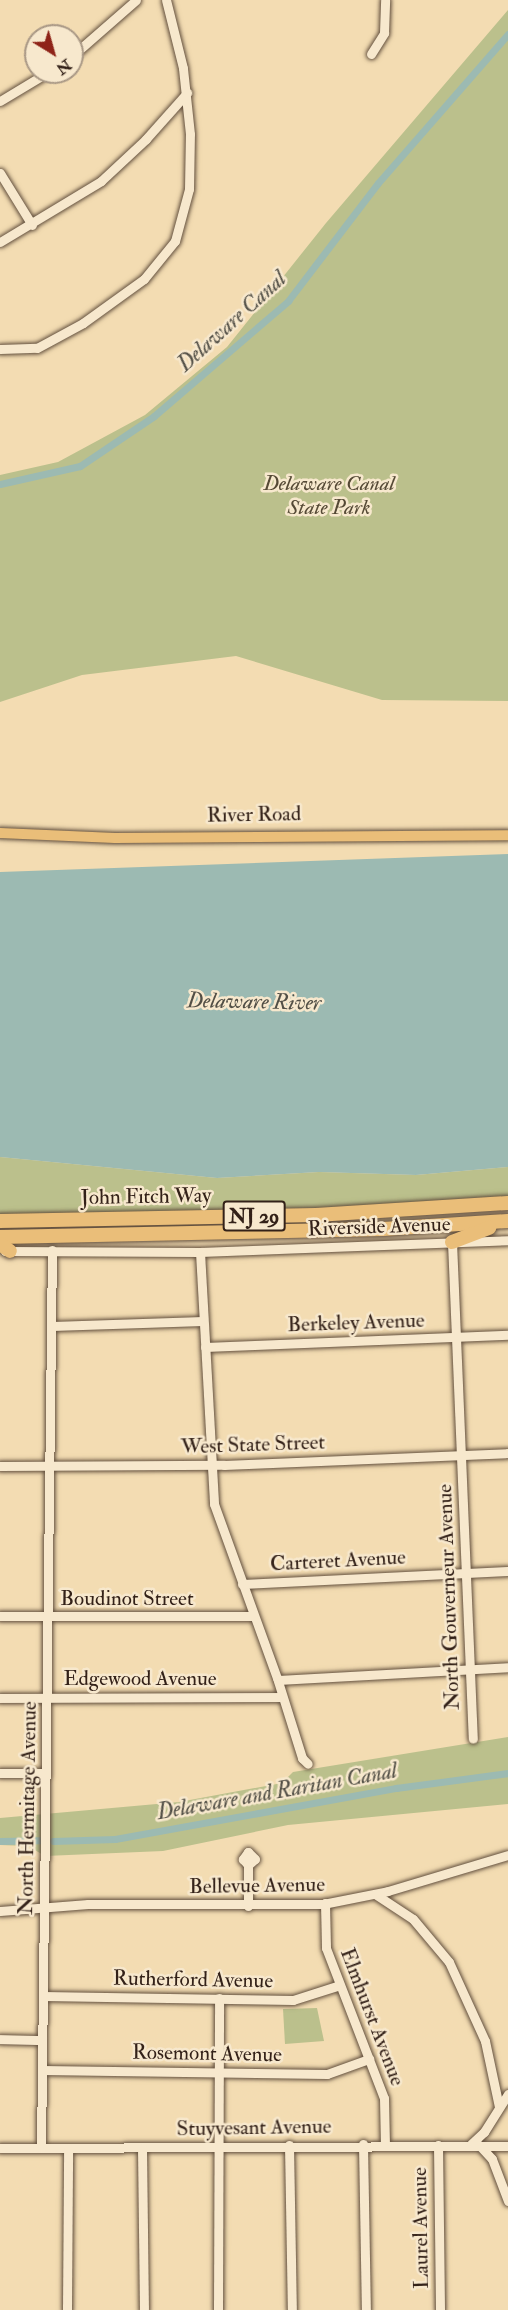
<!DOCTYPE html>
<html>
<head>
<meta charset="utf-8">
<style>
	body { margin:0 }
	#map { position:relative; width:508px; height:2310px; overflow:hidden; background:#f3dcb2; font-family:"IM FELL Double Pica",serif }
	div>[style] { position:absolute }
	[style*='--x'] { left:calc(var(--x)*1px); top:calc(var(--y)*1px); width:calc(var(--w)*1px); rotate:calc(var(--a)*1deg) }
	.green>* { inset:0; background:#bbc08c }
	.water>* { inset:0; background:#9cbab2 }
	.canal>* { height:7px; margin:-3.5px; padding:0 3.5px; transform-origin:3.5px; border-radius:3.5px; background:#9cbab2 }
	.roads { filter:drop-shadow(0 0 2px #63503e) drop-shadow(0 0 2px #63503e) }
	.minor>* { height:9px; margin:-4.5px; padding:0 4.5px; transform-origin:4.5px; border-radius:4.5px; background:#f7e8cd }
	.major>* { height:10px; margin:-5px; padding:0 5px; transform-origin:5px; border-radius:5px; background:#eabe79 }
	.highway>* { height:14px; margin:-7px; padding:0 7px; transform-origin:7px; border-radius:7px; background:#eabe79 }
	span { translate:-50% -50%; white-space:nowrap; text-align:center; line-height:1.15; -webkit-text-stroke:5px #f7e8cd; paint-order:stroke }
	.shield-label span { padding:2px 4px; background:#f7e8cd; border:2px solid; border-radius:4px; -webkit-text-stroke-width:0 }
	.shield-label { font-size:20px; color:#332118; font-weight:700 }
	.park-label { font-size:21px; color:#554935; font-style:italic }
	.street-label { font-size:21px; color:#332118 }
	.water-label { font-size:22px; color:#524f46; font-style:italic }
	.north { position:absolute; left:24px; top:24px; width:60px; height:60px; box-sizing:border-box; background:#f7e8cd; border:2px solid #a99885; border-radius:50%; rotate:143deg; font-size:16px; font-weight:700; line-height:24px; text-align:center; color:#332118 }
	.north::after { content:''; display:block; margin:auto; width:21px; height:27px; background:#8f2418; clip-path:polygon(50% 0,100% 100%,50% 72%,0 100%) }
</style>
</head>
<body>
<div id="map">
	<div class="green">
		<div style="clip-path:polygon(508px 10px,508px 701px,382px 700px,236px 656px,82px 675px,0 702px,0 475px,58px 462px,145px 415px,227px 347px,326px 223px)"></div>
		<div style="clip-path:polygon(0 1157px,217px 1178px,319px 1172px,416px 1175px,508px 1167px,508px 1204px,0 1222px)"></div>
		<div style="clip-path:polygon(508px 1737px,508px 1804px,288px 1825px,163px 1851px,45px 1856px,28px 1846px,0 1845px,0 1818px,179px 1802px,282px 1783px,293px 1772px)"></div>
		<div style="clip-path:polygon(317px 2008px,324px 2041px,285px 2044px,283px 2009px)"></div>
	</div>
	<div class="water">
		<div style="clip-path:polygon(508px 854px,508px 1167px,416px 1175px,319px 1172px,217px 1178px,0 1157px,0 872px)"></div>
	</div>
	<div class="canal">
		<div style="--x:0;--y:484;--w:82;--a:-12.7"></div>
		<div style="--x:80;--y:466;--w:89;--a:-34"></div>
		<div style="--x:154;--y:416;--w:177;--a:-40.6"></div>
		<div style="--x:288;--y:301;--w:148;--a:-52.7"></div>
		<div style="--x:378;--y:183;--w:198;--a:-48.9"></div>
		<div style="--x:0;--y:1841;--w:39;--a:-1"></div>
		<div style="--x:53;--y:1841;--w:62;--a:-1.8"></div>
		<div style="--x:115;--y:1839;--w:286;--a:-10.3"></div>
		<div style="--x:396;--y:1788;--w:113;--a:-7.6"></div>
	</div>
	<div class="roads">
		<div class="minor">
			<div style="--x:371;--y:54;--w:25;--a:-58"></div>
			<div style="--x:384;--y:33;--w:33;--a:-88"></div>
			<div style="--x:72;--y:56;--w:85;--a:-41.2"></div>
			<div style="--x:0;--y:101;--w:56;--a:-31.1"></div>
			<div style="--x:0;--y:173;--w:61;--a:58.4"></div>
			<div style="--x:0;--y:242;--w:118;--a:-31.1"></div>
			<div style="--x:101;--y:181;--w:62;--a:-43"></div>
			<div style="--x:146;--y:139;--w:62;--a:-48.3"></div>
			<div style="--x:0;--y:349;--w:37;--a:-2"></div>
			<div style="--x:37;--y:348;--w:52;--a:-28.5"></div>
			<div style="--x:83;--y:323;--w:75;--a:-35.8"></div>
			<div style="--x:144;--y:279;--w:49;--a:-50.8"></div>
			<div style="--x:175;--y:241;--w:54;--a:-74.9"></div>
			<div style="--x:189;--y:189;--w:55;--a:-89"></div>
			<div style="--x:190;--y:134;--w:66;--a:-96.1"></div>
			<div style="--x:183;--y:68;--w:70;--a:-104"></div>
			<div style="--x:452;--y:1242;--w:497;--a:87.6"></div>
			<div style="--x:5;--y:1251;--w:195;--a:0.3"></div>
			<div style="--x:200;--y:1252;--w:308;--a:-2.2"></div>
			<div style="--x:200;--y:1252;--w:252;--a:86.8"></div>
			<div style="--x:214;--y:1504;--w:185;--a:70.1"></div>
			<div style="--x:277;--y:1678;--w:84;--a:72.6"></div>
			<div style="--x:302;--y:1758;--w:8;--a:45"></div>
			<div style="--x:52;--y:1326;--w:151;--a:-1.9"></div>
			<div style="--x:205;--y:1347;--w:303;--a:-2.3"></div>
			<div style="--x:0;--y:1466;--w:224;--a:-0.3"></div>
			<div style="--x:224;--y:1465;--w:284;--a:-2.4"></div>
			<div style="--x:242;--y:1584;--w:266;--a:-2.8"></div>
			<div style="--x:0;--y:1616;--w:253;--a:0"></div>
			<div style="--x:278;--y:1680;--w:230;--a:-3.2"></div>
			<div style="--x:0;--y:1698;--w:281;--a:-0.2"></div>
			<div style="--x:0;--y:1773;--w:45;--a:0"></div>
			<div style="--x:248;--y:1865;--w:9;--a:-41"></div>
			<div style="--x:255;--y:1859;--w:10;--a:-135"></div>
			<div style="--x:248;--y:1852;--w:9;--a:126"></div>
			<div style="--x:243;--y:1859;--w:8;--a:50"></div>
			<div style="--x:248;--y:1865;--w:41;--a:90"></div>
			<div style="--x:375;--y:1894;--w:45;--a:33.3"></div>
			<div style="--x:413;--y:1919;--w:56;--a:50.1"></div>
			<div style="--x:449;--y:1962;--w:87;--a:65.5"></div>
			<div style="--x:485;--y:2041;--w:67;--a:78"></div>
			<div style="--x:325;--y:1903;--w:45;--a:88.7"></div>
			<div style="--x:326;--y:1948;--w:161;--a:68.9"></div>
			<div style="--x:384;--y:2098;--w:46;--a:88.8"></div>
			<div style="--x:0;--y:1911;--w:88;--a:-4.5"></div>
			<div style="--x:88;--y:1904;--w:235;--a:0"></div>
			<div style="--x:323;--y:1904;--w:66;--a:-11.3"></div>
			<div style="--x:388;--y:1891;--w:125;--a:-16.7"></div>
			<div style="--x:43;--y:1996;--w:250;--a:0.9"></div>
			<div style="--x:293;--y:2000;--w:49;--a:-17.7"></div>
			<div style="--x:0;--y:2039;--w:42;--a:1.4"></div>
			<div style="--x:42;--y:2070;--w:285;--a:0.8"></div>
			<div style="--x:327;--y:2074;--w:45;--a:-19.7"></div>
			<div style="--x:363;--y:2144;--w:166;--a:89"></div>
			<div style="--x:471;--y:2144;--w:18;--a:-43"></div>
			<div style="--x:484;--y:2132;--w:45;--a:-57.7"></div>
			<div style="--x:289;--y:2145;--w:165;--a:89"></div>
			<div style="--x:438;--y:2145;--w:165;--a:89.3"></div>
			<div style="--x:479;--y:2145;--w:19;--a:47"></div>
			<div style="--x:492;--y:2159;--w:45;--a:69.1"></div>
			<div style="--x:0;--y:2148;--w:508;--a:-0.23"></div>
			<div style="--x:41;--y:2148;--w:898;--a:-89.3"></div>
			<div style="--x:142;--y:2148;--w:162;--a:89.3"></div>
			<div style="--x:67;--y:2310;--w:162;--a:-89.6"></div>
			<div style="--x:218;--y:2310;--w:312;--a:-89.8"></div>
		</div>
		<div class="major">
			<div style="--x:0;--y:833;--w:115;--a:2.5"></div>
			<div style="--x:115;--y:838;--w:393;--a:-0.4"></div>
		</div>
		<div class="highway">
			<div style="--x:0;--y:1221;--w:316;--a:-1.1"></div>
			<div style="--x:316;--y:1215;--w:192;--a:-3.6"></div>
			<div style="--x:0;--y:1237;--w:383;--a:-1.2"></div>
			<div style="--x:383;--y:1229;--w:125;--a:-3.7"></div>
			<div style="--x:452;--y:1242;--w:40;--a:-21"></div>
			<div style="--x:0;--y:1244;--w:12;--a:35"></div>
		</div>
	</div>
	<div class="shield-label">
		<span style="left:254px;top:1216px">NJ 29</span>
	</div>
	<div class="park-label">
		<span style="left:329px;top:496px">Delaware Canal<br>State Park</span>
	</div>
	<div class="street-label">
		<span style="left:254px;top:815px;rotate:-1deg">River Road</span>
		<span style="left:146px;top:1197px;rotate:-1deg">John Fitch Way</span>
		<span style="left:379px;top:1227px;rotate:-2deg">Riverside Avenue</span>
		<span style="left:356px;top:1323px;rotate:-2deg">Berkeley Avenue</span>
		<span style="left:253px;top:1445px;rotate:-2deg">West State Street</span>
		<span style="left:338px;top:1561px;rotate:-3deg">Carteret Avenue</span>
		<span style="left:449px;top:1597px;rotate:-92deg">North Gouverneur Avenue</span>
		<span style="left:127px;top:1599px">Boudinot Street</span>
		<span style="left:140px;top:1679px">Edgewood Avenue</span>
		<span style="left:28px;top:1808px;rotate:-89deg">North Hermitage Avenue</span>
		<span style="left:257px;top:1886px;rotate:-1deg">Bellevue Avenue</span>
		<span style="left:193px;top:1980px;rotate:1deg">Rutherford Avenue</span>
		<span style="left:372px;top:2017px;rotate:69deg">Elmhurst Avenue</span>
		<span style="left:207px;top:2054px;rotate:1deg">Rosemont Avenue</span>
		<span style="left:254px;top:2128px;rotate:-1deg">Stuyvesant Avenue</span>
		<span style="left:421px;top:2228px;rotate:-91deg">Laurel Avenue</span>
	</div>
	<div class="water-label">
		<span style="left:232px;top:322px;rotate:-42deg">Delaware Canal</span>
		<span style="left:254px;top:1002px;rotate:1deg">Delaware River</span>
		<span style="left:277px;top:1792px;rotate:-10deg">Delaware and Raritan Canal</span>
	</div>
	<div class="north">N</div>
</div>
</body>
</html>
